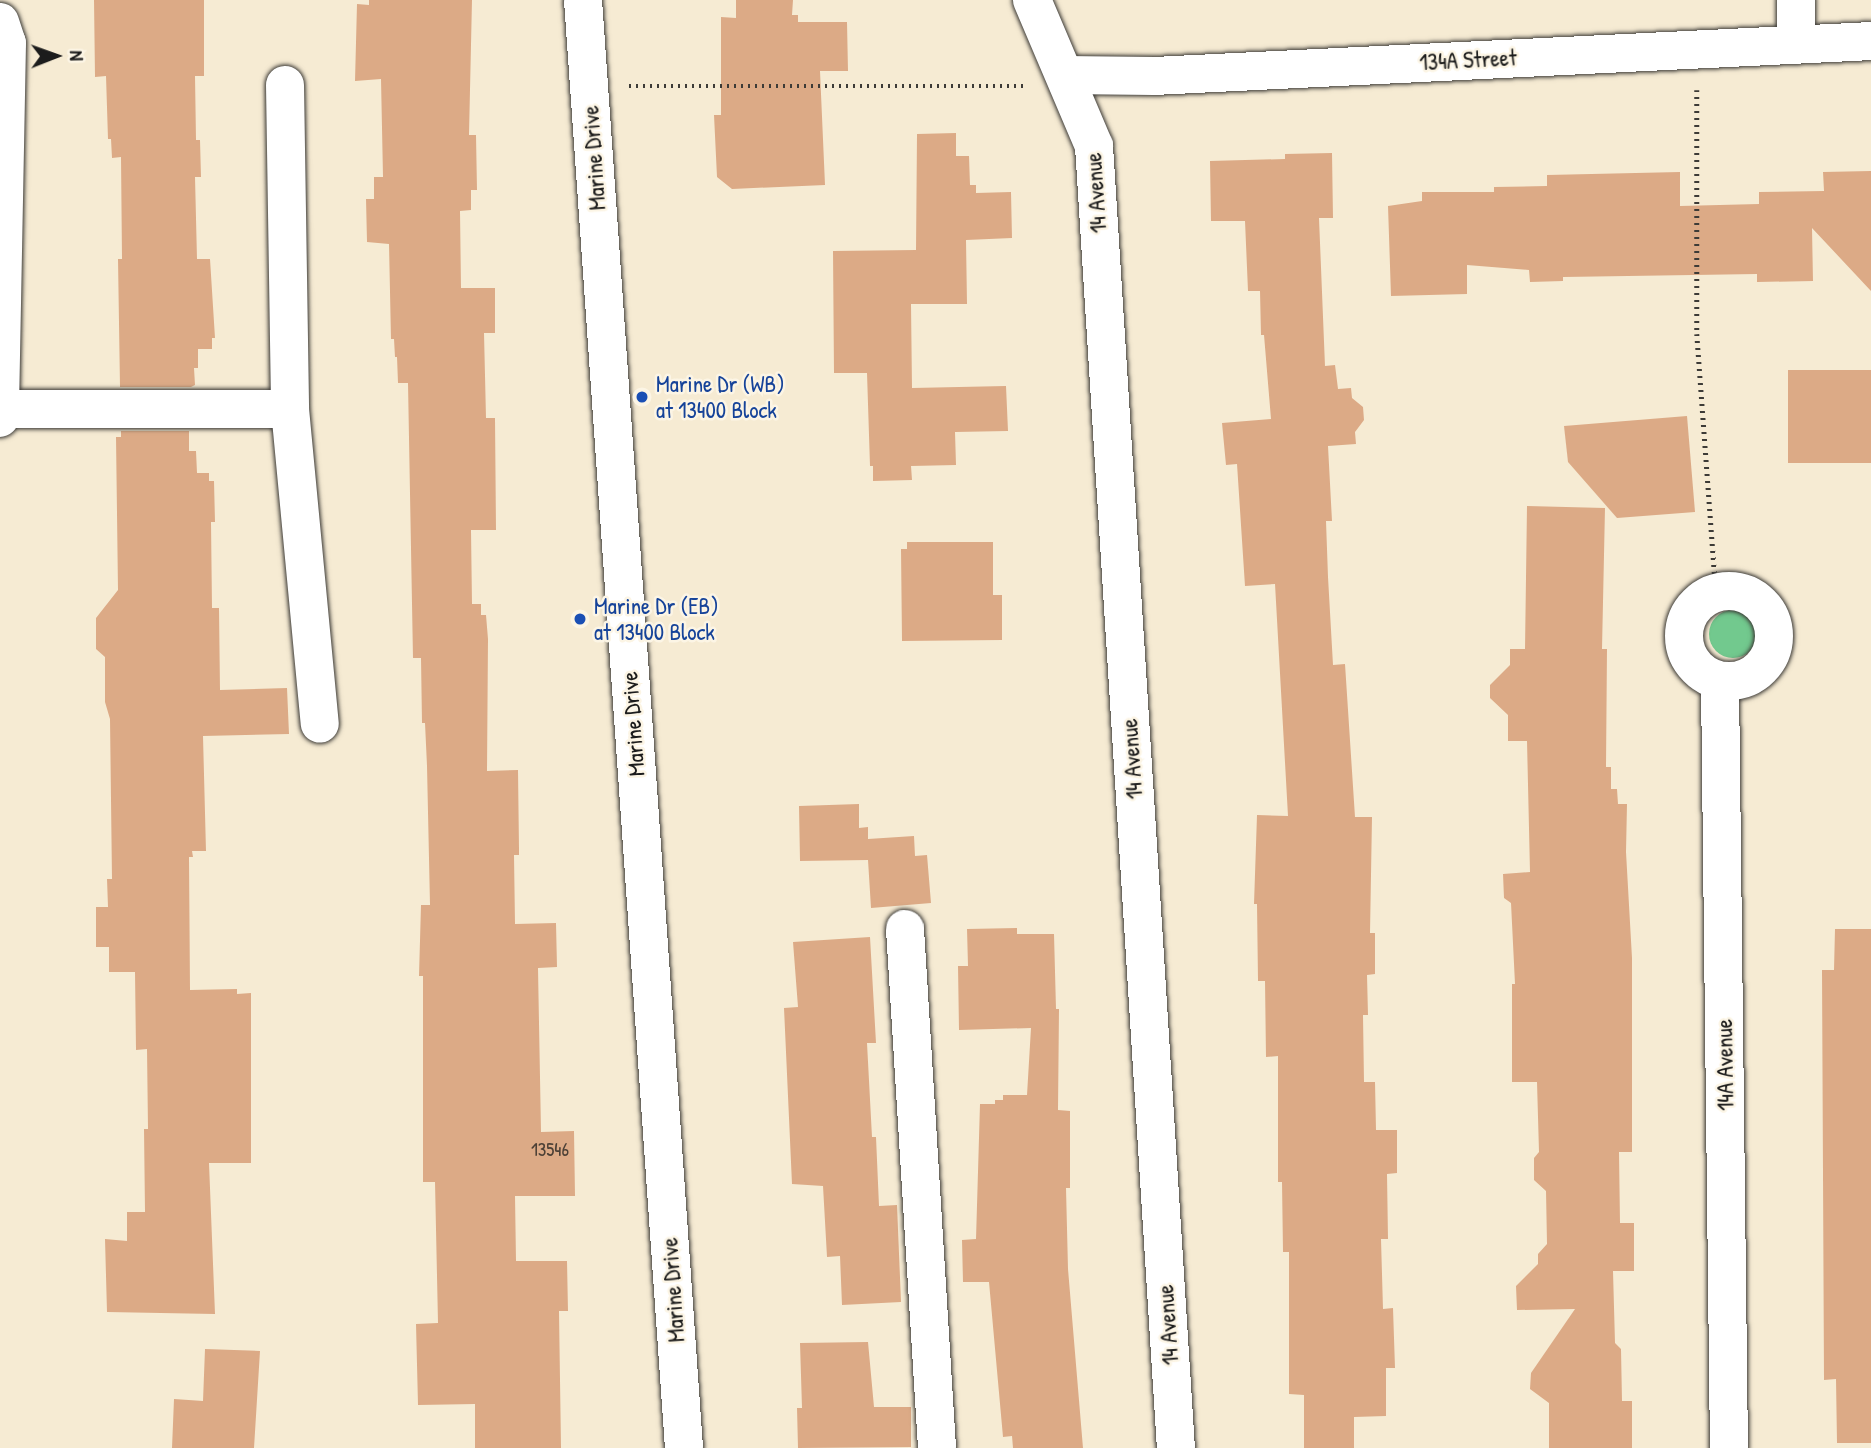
<!DOCTYPE html>
<html>
<head>
<meta charset="utf-8">
<style>
	body { margin:0 }
	#map { position:relative; width:1871px; height:1448px; overflow:hidden; background:#f6ebd3; font-family:"Patrick Hand",sans-serif }
	div>[style] { position:absolute }
	[style*='--x'] { left:calc(var(--x)*1px); top:calc(var(--y)*1px); width:calc(var(--w)*1px); rotate:calc(var(--a)*1deg) }
	.green>* { inset:0; background:#72c98e }
	.round { border-radius:50% }
	.building>* { inset:0; background:#dcaa86; transform-origin:0 0 }
	.path>* { height:4.5px; margin-top:-2.25px; transform-origin:0; background:repeating-linear-gradient(90deg,#3d3b37 0 2px,transparent 0 7px) }
	.roads { filter:drop-shadow(0 0 2px #3d3b37) drop-shadow(0 0 2px #3d3b37) }
	.minor>* { height:38px; margin:-19px; padding:0 19px; transform-origin:19px; border-radius:19px; background:#fff }
	.minor>.ring { margin:-19px; padding:0; box-sizing:content-box; background:none; border:38px solid #fff; border-radius:50% }
	.dots>* { width:19px; height:19px; translate:-50% -50%; box-sizing:border-box; border:4px solid #fcf5e5; border-radius:50% }
	span { translate:-50% -50%; white-space:nowrap; text-align:center; line-height:1.15; -webkit-text-stroke:5px #fcf5e5; paint-order:stroke }
	.number-label { font-size:19px; color:#4c4036 }
	.number-label span { -webkit-text-stroke-width:0 }
	.street-label { font-size:23px; color:#1c1c1c }
	.transit-label { font-size:23px; color:#164399 }
	.left { translate:0 -50%; text-align:left }
	.north { position:absolute; left:21px; top:21px; width:70px; height:70px; -webkit-text-stroke:5px #fcf5e5; paint-order:stroke; rotate:89deg; font-size:19px; font-weight:700; line-height:28px; text-align:center; color:#1c1c1c }
	.north::after { content:''; display:block; margin:auto; width:24px; height:32px; background:#1c1c1c; clip-path:polygon(50% 0,100% 100%,50% 72%,0 100%) }
</style>
</head>
<body>
<div id="map">
	<div class="green">
		<div class="round" style="left:1709px;top:610px;width:48px;height:48px"></div>
	</div>
	<div class="building">
		<div style="clip-path:polygon(94px 0,204px 0,204px 76px,195px 76px,196px 140px,200px 140px,201px 177px,195px 177px,197px 259px,210px 259px,215px 338px,212px 338px,212px 349px,198px 349px,198px 368px,194px 368px,195px 385px,191px 387px,120px 387px,118px 259px,122px 259px,121px 157px,112px 158px,111px 139px,108px 139px,106px 76px,95px 77px)"></div>
		<div style="clip-path:polygon(369px 0,472px 0,469px 135px,476px 135px,477px 190px,471px 190px,471px 210px,460px 211px,461px 288px,495px 288px,495px 333px,484px 333px,486px 418px,495px 418px,496px 530px,471px 530px,472px 604px,481px 604px,481px 615px,486px 615px,488px 639px,487px 771px,518px 770px,519px 849px,519px 855px,514px 855px,515px 924px,556px 923px,557px 967px,538px 968px,541px 1132px,574px 1131px,575px 1196px,515px 1196px,516px 1261px,567px 1261px,568px 1311px,559px 1311px,561px 1448px,475px 1448px,475px 1404px,418px 1405px,416px 1324px,438px 1323px,435px 1182px,423px 1182px,423px 976px,419px 976px,421px 905px,430px 905px,427px 766px,425px 723px,422px 723px,421px 658px,413px 658px,408px 383px,398px 383px,397px 357px,395px 357px,394px 339px,391px 339px,389px 244px,367px 242px,366px 199px,374px 199px,374px 177px,383px 177px,381px 79px,355px 81px,357px 4px,369px 5px)"></div>
		<div style="clip-path:polygon(736px 0,793px 0,792px 15px,798px 15px,798px 22px,847px 22px,848px 71px,820px 71px,825px 185px,732px 189px,717px 177px,714px 115px,721px 115px,721px 17px,736px 18px)"></div>
		<div style="clip-path:polygon(956px 133px,956px 156px,969px 156px,970px 185px,976px 185px,976px 193px,1011px 192px,1012px 238px,966px 240px,967px 304px,911px 304px,912px 388px,1006px 386px,1008px 431px,955px 432px,956px 465px,911px 466px,912px 480px,873px 481px,873px 466px,870px 466px,867px 373px,834px 373px,833px 251px,916px 250px,917px 134px)"></div>
		<div style="clip-path:polygon(1332px 153px,1333px 218px,1319px 218px,1325px 366px,1335px 365px,1338px 389px,1351px 388px,1352px 398px,1363px 407px,1364px 420px,1355px 432px,1356px 444px,1328px 446px,1332px 521px,1326px 521px,1328px 577px,1333px 665px,1345px 664px,1355px 817px,1372px 817px,1370px 933px,1375px 933px,1375px 974px,1367px 975px,1368px 1015px,1363px 1015px,1364px 1082px,1375px 1082px,1376px 1130px,1397px 1130px,1397px 1173px,1387px 1174px,1388px 1239px,1381px 1239px,1383px 1309px,1393px 1308px,1395px 1368px,1386px 1368px,1386px 1416px,1354px 1417px,1354px 1448px,1304px 1448px,1304px 1395px,1289px 1394px,1289px 1252px,1283px 1252px,1282px 1182px,1278px 1182px,1278px 1056px,1266px 1057px,1265px 981px,1258px 981px,1257px 904px,1254px 904px,1257px 815px,1288px 816px,1275px 584px,1245px 586px,1237px 464px,1226px 465px,1222px 423px,1271px 419px,1264px 335px,1261px 335px,1260px 291px,1248px 291px,1245px 221px,1211px 221px,1210px 161px,1285px 159px,1285px 154px)"></div>
		<div style="clip-path:polygon(1871px 171px,1871px 291px,1812px 228px,1813px 281px,1757px 282px,1757px 274px,1563px 277px,1563px 281px,1530px 282px,1529px 270px,1467px 265px,1467px 294px,1391px 296px,1388px 206px,1422px 201px,1422px 192px,1494px 192px,1494px 187px,1547px 186px,1547px 175px,1680px 172px,1680px 206px,1759px 204px,1759px 192px,1824px 191px,1823px 172px)"></div>
		<div style="left:1871px;top:370px;width:93px;height:83px;rotate:90deg"></div>
		<div style="clip-path:polygon(1687px 416px,1695px 512px,1617px 518px,1568px 462px,1564px 426px)"></div>
		<div style="clip-path:polygon(121px 431px,189px 431px,189px 451px,196px 451px,197px 473px,209px 473px,209px 481px,214px 481px,215px 522px,211px 522px,212px 608px,219px 608px,220px 690px,287px 688px,289px 734px,203px 736px,206px 851px,192px 851px,193px 857px,189px 857px,190px 990px,237px 989px,237px 994px,251px 993px,251px 1163px,209px 1163px,215px 1314px,107px 1312px,105px 1239px,127px 1241px,127px 1212px,145px 1212px,144px 1129px,148px 1129px,147px 1049px,136px 1050px,135px 972px,109px 972px,109px 947px,96px 947px,96px 907px,108px 907px,107px 879px,112px 879px,110px 719px,105px 702px,105px 657px,96px 649px,96px 618px,118px 590px,116px 437px,121px 437px)"></div>
		<div style="clip-path:polygon(1527px 506px,1605px 508px,1602px 649px,1607px 649px,1606px 767px,1611px 767px,1611px 789px,1617px 789px,1618px 804px,1627px 804px,1626px 852px,1632px 958px,1632px 1152px,1619px 1152px,1620px 1223px,1634px 1223px,1634px 1271px,1613px 1271px,1615px 1343px,1621px 1349px,1622px 1401px,1632px 1401px,1632px 1448px,1549px 1448px,1549px 1403px,1530px 1389px,1531px 1373px,1575px 1309px,1517px 1310px,1516px 1286px,1538px 1264px,1538px 1254px,1547px 1244px,1546px 1191px,1534px 1180px,1534px 1158px,1539px 1152px,1537px 1082px,1512px 1082px,1512px 984px,1515px 984px,1511px 903px,1504px 898px,1503px 874px,1530px 872px,1527px 741px,1508px 741px,1508px 715px,1490px 698px,1490px 685px,1510px 665px,1510px 649px,1525px 649px)"></div>
		<div style="clip-path:polygon(907px 542px,993px 542px,993px 595px,1002px 595px,1002px 640px,902px 641px,901px 549px,907px 549px)"></div>
		<div style="clip-path:polygon(859px 804px,859px 828px,868px 827px,868px 839px,914px 836px,915px 856px,927px 855px,931px 903px,871px 908px,868px 860px,800px 861px,799px 806px)"></div>
		<div style="clip-path:polygon(1017px 928px,1017px 934px,1054px 934px,1056px 1009px,1059px 1009px,1058px 1110px,1070px 1111px,1070px 1188px,1066px 1188px,1068px 1269px,1083px 1448px,1013px 1448px,1012px 1436px,1003px 1437px,989px 1282px,963px 1282px,962px 1240px,976px 1239px,980px 1104px,995px 1104px,995px 1100px,1003px 1100px,1003px 1095px,1027px 1095px,1031px 1028px,959px 1030px,958px 966px,968px 966px,967px 929px)"></div>
		<div style="clip-path:polygon(1835px 929px,1871px 929px,1871px 1443px,1837px 1443px,1836px 1379px,1824px 1380px,1822px 970px,1834px 970px)"></div>
		<div style="clip-path:polygon(870px 937px,876px 1043px,867px 1043px,872px 1137px,876px 1137px,879px 1206px,897px 1205px,901px 1302px,842px 1305px,840px 1256px,827px 1257px,823px 1186px,792px 1184px,784px 1008px,798px 1007px,793px 942px)"></div>
		<div style="clip-path:polygon(868px 1342px,874px 1407px,911px 1407px,911px 1447px,798px 1448px,797px 1408px,802px 1408px,800px 1343px)"></div>
		<div style="clip-path:polygon(205px 1349px,260px 1351px,254px 1448px,172px 1448px,174px 1399px,203px 1401px)"></div>
	</div>
	<div class="path">
		<div style="--x:629;--y:86;--w:397;--a:0"></div>
		<div style="--x:1697;--y:90;--w:244;--a:90"></div>
		<div style="--x:1697;--y:334;--w:259;--a:85.8"></div>
	</div>
	<div class="roads">
		<div class="minor">
			<div style="--x:583;--y:0;--w:1452;--a:86.01"></div>
			<div style="--x:1032;--y:0;--w:159;--a:67"></div>
			<div style="--x:1094;--y:146;--w:1305;--a:86.4"></div>
			<div style="--x:0;--y:22;--w:22;--a:72"></div>
			<div style="--x:7;--y:43;--w:375;--a:91.1"></div>
			<div style="--x:1796;--y:43;--w:43;--a:-90"></div>
			<div style="--x:1065;--y:75;--w:89;--a:0.6"></div>
			<div style="--x:1154;--y:76;--w:718;--a:-2.79"></div>
			<div style="--x:285;--y:85;--w:324;--a:89.1"></div>
			<div style="--x:290;--y:409;--w:316;--a:84.6"></div>
			<div style="--x:0;--y:409;--w:290;--a:0"></div>
			<div class="ring" style="left:1684px;top:591px;width:52px;height:52px"></div>
			<div style="--x:1720;--y:682;--w:766;--a:89.33"></div>
			<div style="--x:905;--y:929;--w:520;--a:86.47"></div>
		</div>
	</div>
	<div class="dots">
		<div style="left:642px;top:397px;background:#1a4fb4"></div>
		<div style="left:580px;top:619px;background:#1a4fb4"></div>
	</div>
	<div class="number-label">
		<span style="left:550px;top:1150px">13546</span>
	</div>
	<div class="street-label">
		<span style="left:1468px;top:60px;rotate:-3deg">134A Street</span>
		<span style="left:594px;top:158px;rotate:-94deg">Marine Drive</span>
		<span style="left:1096px;top:193px;rotate:-94deg">14 Avenue</span>
		<span style="left:633px;top:724px;rotate:-94deg">Marine Drive</span>
		<span style="left:1132px;top:759px;rotate:-94deg">14 Avenue</span>
		<span style="left:1725px;top:1065px;rotate:-91deg">14A Avenue</span>
		<span style="left:673px;top:1290px;rotate:-94deg">Marine Drive</span>
		<span style="left:1168px;top:1325px;rotate:-94deg">14 Avenue</span>
	</div>
	<div class="transit-label">
		<span class="left" style="left:656px;top:397px">Marine Dr (WB)<br>at 13400 Block</span>
		<span class="left" style="left:594px;top:619px">Marine Dr (EB)<br>at 13400 Block</span>
	</div>
	<div class="north">N</div>
</div>
</body>
</html>
